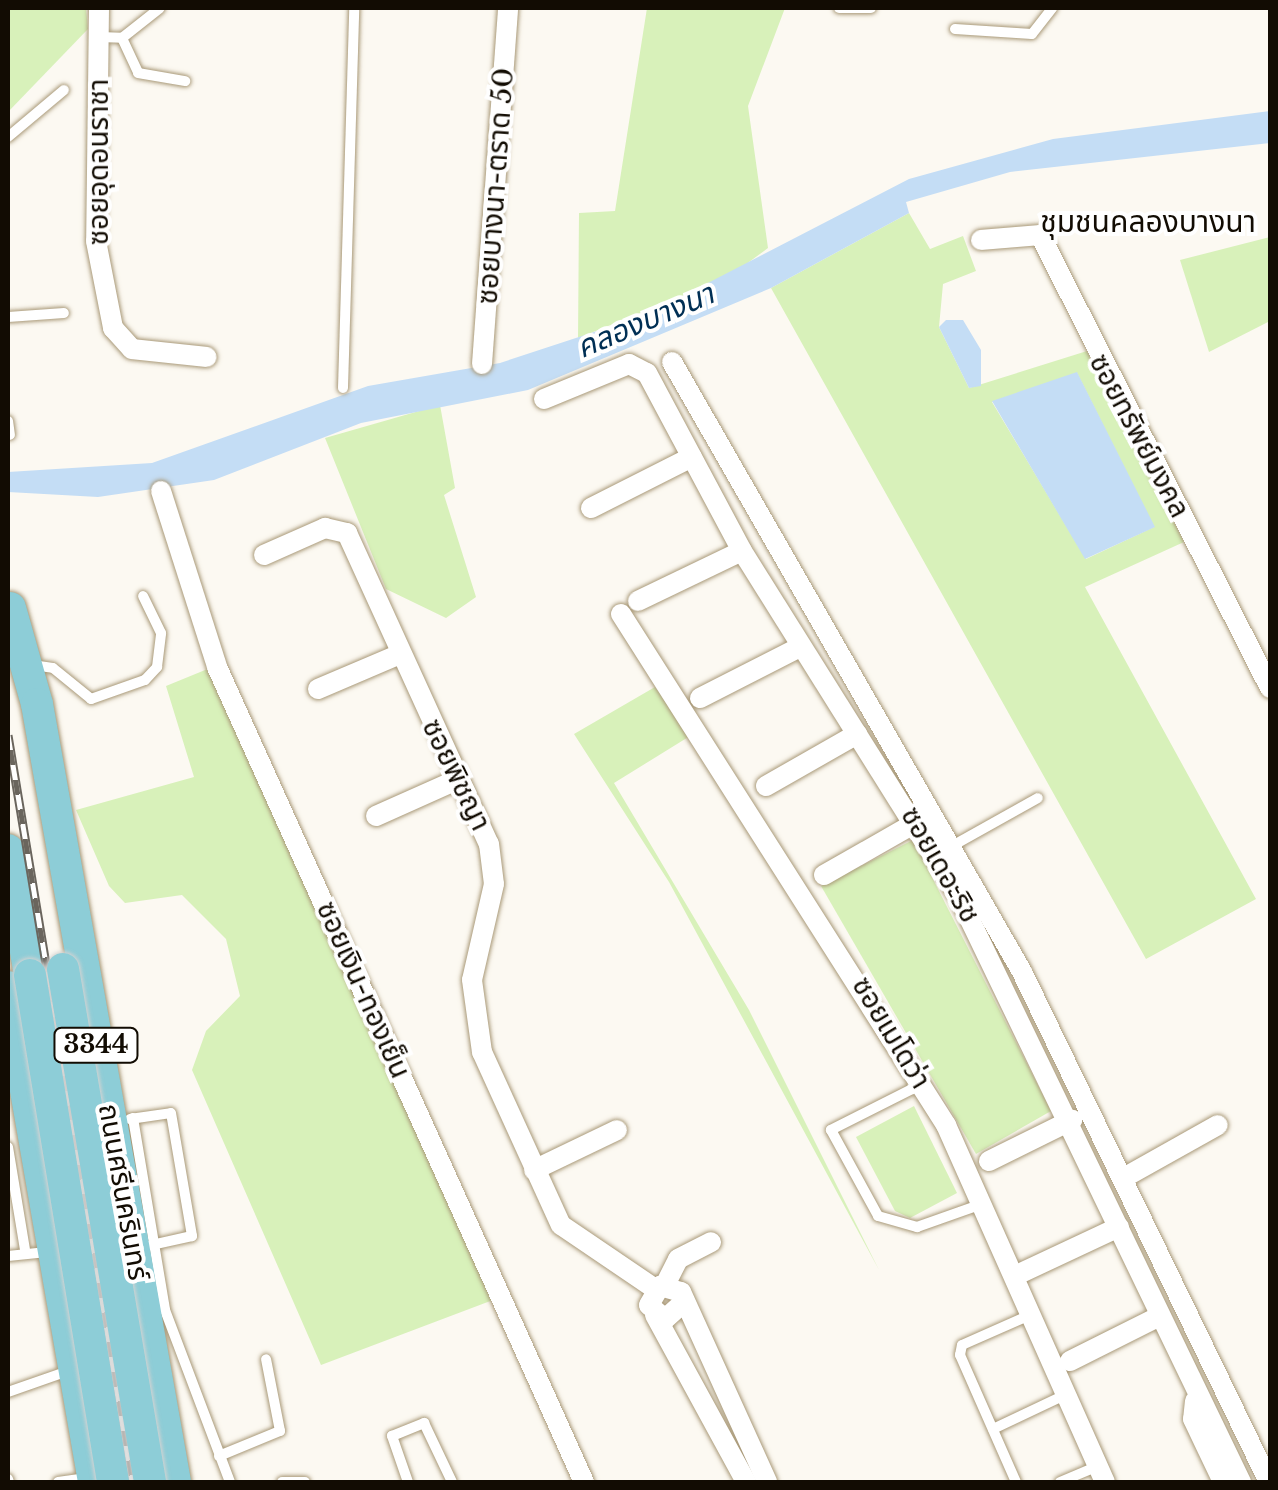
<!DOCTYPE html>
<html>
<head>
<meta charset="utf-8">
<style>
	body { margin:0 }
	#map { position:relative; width:1278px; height:1490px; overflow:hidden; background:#fcf9f2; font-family:"Libre Baskerville","Noto Sans Thai",serif }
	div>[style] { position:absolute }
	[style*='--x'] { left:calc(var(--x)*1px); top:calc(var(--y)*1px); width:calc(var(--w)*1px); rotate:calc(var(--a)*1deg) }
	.green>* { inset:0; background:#d8f1ba }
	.water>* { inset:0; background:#c4ddf5 }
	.roads { filter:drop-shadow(0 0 2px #a99978) drop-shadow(0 0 2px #a99978) }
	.service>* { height:10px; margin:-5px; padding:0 5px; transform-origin:5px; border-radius:5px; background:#fff }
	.minor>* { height:20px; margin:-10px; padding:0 10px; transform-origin:10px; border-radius:10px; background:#fff }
	.primary>* { height:32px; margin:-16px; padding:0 16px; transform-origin:16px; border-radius:16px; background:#8dcdd7 }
	.rail>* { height:9px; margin-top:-4.5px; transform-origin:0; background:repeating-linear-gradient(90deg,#fff 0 15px,#6a655d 0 30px); box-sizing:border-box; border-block:2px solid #6a655d }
	.bridges { filter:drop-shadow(0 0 2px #d4d3d2) drop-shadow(0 0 2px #d4d3d2) }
	.primary-bridge>* { height:32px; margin:-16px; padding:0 16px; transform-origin:16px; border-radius:16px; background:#8dcdd7 }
	span { translate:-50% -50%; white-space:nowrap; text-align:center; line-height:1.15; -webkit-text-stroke:8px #fff; paint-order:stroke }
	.shield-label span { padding:2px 8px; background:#fff; border:2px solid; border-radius:8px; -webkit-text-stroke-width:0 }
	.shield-label { font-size:25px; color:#120c03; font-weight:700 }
	.street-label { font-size:28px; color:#120c03 }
	.neighbourhood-label { font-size:30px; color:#120c03 }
	.water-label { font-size:30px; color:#002f54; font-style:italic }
	.frame { position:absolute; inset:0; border:10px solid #120c03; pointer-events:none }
</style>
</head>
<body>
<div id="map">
	<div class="green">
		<div style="clip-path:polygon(8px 8px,86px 8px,88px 29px,8px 112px)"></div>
		<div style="clip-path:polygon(647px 8px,785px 8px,748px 106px,768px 248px,726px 279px,578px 338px,579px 213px,615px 211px)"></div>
		<div style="clip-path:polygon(evenodd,909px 213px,930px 249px,963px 236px,976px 271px,943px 284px,939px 327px,969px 388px,1087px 351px,1184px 542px,1085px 587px,1256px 899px,1146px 959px,771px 288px,909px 213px,1077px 373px,1154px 527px,1086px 559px,992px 402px,1077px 373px)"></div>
		<div style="clip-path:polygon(1270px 237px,1270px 321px,1209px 352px,1180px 260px)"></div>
		<div style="clip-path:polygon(440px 405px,455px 488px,444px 495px,476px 597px,446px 618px,386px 589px,325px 438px)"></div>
		<div style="clip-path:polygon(210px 668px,493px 1300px,321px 1365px,192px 1070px,206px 1031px,240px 996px,226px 939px,182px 895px,125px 903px,109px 886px,76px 810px,194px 777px,166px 686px)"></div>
		<div style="clip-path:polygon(655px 687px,690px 736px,614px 783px,749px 1010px,879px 1270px,669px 882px,574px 734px)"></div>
		<div style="clip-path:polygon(913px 840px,1051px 1111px,976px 1154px,821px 886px)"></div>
		<div style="clip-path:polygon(914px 1106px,957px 1193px,910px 1218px,895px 1211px,856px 1137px)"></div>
	</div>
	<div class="water">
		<div style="clip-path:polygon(1270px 111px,1270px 143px,1010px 172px,906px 202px,909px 213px,771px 288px,528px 390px,361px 423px,214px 480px,98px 497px,8px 492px,8px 472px,152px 463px,368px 386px,500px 363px,646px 315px,909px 179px,1053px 139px)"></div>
		<div style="clip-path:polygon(946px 320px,963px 320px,981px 350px,981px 386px,969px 388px,939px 327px)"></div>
		<div style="clip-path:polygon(1077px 372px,1155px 527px,1085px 559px,992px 401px)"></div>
	</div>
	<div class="roads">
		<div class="service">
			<div style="--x:839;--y:8;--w:32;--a:0"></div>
			<div style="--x:955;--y:29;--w:77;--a:3.7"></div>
			<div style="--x:1032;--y:34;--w:33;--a:-52"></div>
			<div style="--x:99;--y:37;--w:23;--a:2"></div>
			<div style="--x:122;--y:38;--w:38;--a:65"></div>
			<div style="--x:138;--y:73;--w:48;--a:9.7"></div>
			<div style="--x:122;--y:38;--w:48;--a:-38.3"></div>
			<div style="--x:8;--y:137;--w:73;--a:-40"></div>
			<div style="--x:8;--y:317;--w:56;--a:-4.1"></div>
			<div style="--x:343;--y:388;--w:380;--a:-88.3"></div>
			<div style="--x:8;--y:421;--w:14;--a:82"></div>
			<div style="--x:32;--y:665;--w:21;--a:8"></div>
			<div style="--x:53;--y:668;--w:49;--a:39.2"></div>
			<div style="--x:91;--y:699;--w:57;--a:-19.4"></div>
			<div style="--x:145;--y:680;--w:18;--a:-47"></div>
			<div style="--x:157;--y:667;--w:34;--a:-83"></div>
			<div style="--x:161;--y:633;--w:41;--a:-115.9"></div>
			<div style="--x:954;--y:845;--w:96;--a:-29.2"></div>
			<div style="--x:920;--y:1085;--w:100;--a:153.2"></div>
			<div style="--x:831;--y:1130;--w:98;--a:61.3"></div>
			<div style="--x:878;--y:1216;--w:41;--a:15.8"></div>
			<div style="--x:917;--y:1227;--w:69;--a:-19.5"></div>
			<div style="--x:133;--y:1118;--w:195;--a:80.5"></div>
			<div style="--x:165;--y:1310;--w:184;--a:69.3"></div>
			<div style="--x:130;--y:1119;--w:41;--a:-8.3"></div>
			<div style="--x:171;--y:1113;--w:125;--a:80.3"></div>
			<div style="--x:192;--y:1236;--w:42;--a:167.6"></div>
			<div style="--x:8;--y:1147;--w:104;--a:80.6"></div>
			<div style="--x:8;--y:1256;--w:39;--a:-6"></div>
			<div style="--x:8;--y:1392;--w:64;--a:-19.3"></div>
			<div style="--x:993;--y:1429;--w:80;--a:-25.3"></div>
			<div style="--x:219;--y:1456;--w:66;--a:-22.3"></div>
			<div style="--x:280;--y:1431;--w:73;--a:-101"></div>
			<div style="--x:8;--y:1479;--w:3;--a:72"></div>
			<div style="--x:58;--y:1482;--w:29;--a:-8"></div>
			<div style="--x:282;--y:1482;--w:23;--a:0"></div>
			<div style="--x:408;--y:1482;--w:49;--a:-109.2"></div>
			<div style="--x:392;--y:1436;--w:35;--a:-22"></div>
			<div style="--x:424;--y:1423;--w:65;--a:64.6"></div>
			<div style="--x:1016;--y:1482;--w:139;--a:-113.8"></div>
			<div style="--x:960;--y:1355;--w:10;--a:-79"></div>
			<div style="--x:962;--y:1345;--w:74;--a:-23.8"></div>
			<div style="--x:1060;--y:1482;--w:41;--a:-22.8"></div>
		</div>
		<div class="minor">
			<div style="--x:99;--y:8;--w:233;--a:90.7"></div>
			<div style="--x:96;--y:241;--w:89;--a:78.9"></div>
			<div style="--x:113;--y:328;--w:28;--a:48"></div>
			<div style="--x:132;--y:349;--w:75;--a:6.1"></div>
			<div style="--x:981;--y:240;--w:59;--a:-4.8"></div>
			<div style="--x:1040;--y:235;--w:508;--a:63.08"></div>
			<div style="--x:672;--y:362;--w:703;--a:60.15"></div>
			<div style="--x:1022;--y:972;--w:567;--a:64.16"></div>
			<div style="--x:482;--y:364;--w:357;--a:-85.8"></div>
			<div style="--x:544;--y:399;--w:92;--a:-22.4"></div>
			<div style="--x:629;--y:364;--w:20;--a:27"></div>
			<div style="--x:647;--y:373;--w:202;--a:61.9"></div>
			<div style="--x:742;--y:551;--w:406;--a:57.9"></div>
			<div style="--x:958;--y:895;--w:652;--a:64.26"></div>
			<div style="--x:161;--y:491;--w:185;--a:72.3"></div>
			<div style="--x:217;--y:667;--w:894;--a:65.76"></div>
			<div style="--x:591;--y:508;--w:113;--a:-26.8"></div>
			<div style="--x:264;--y:555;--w:67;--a:-23.9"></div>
			<div style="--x:325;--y:528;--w:23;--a:13"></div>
			<div style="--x:347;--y:533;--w:342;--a:65.5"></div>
			<div style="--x:489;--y:844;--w:40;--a:82.9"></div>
			<div style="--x:494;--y:884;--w:98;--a:102.9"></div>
			<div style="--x:472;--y:980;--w:73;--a:82.1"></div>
			<div style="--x:482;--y:1052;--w:190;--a:65.5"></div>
			<div style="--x:561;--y:1225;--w:114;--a:34.2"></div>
			<div style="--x:638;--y:601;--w:115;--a:-25.7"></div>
			<div style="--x:621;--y:614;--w:606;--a:57.54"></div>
			<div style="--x:946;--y:1125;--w:391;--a:66"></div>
			<div style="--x:318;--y:689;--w:89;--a:-23.1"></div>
			<div style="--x:700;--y:698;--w:112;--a:-27"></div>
			<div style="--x:766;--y:786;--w:105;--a:-29.7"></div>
			<div style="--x:376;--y:816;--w:91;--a:-24"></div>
			<div style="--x:824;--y:875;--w:107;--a:-29.7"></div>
			<div style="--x:989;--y:1161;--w:93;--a:-26.3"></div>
			<div style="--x:534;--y:1170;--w:92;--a:-25.7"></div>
			<div style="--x:1127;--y:1176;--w:104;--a:-29.3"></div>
			<div style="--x:1023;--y:1272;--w:106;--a:-25.1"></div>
			<div style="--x:665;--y:1285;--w:29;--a:-63"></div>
			<div style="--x:678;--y:1259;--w:37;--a:-27"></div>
			<div style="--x:684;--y:1302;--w:25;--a:138"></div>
			<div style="--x:665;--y:1319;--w:21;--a:-139"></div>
			<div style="--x:649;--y:1305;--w:22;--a:-60"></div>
			<div style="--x:660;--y:1286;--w:22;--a:16"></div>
			<div style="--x:681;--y:1292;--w:209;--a:65.6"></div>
			<div style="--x:655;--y:1315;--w:190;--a:61.4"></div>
			<div style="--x:1070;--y:1361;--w:98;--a:-26.6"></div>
			<div style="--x:1195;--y:1401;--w:18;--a:96"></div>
			<div style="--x:1193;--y:1419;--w:70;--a:64.5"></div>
		</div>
		<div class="primary">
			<div style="--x:10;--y:608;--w:100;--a:74.3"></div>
			<div style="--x:37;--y:704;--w:790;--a:79.94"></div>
			<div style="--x:8;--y:850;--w:127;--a:80"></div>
			<div style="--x:8;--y:987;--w:502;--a:80.14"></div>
		</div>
	</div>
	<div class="rail">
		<div style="--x:8;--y:735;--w:757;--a:80.57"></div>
	</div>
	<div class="bridges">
		<div class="primary-bridge">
			<div style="--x:63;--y:969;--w:520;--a:80.37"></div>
			<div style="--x:30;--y:975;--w:514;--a:80.7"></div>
		</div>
	</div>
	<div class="shield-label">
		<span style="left:96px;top:1045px">3344</span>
	</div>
	<div class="street-label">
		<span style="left:99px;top:162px;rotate:-90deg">ซอยอุดอนราชา</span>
		<span style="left:496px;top:186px;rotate:-86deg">ซอยบางนา-ตราด 50</span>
		<span style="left:1139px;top:436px;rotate:62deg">ซอยทรัพย์มงคล</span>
		<span style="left:456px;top:775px;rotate:64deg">ซอยพิชญา</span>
		<span style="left:940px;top:865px;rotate:60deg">ซอยเดอะริช</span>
		<span style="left:363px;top:990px;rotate:66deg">ซอยเงิน-ทองเย็น</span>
		<span style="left:891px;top:1033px;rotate:59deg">ซอยเมโดว่า</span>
		<span style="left:123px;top:1192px;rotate:80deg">ถนนศรีนครินทร์</span>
	</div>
	<div class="neighbourhood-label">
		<span style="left:1148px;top:222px">ชุมชนคลองบางนา</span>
	</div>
	<div class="water-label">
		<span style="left:645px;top:321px;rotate:-23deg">คลองบางนา</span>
	</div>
	<div class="frame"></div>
</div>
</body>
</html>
